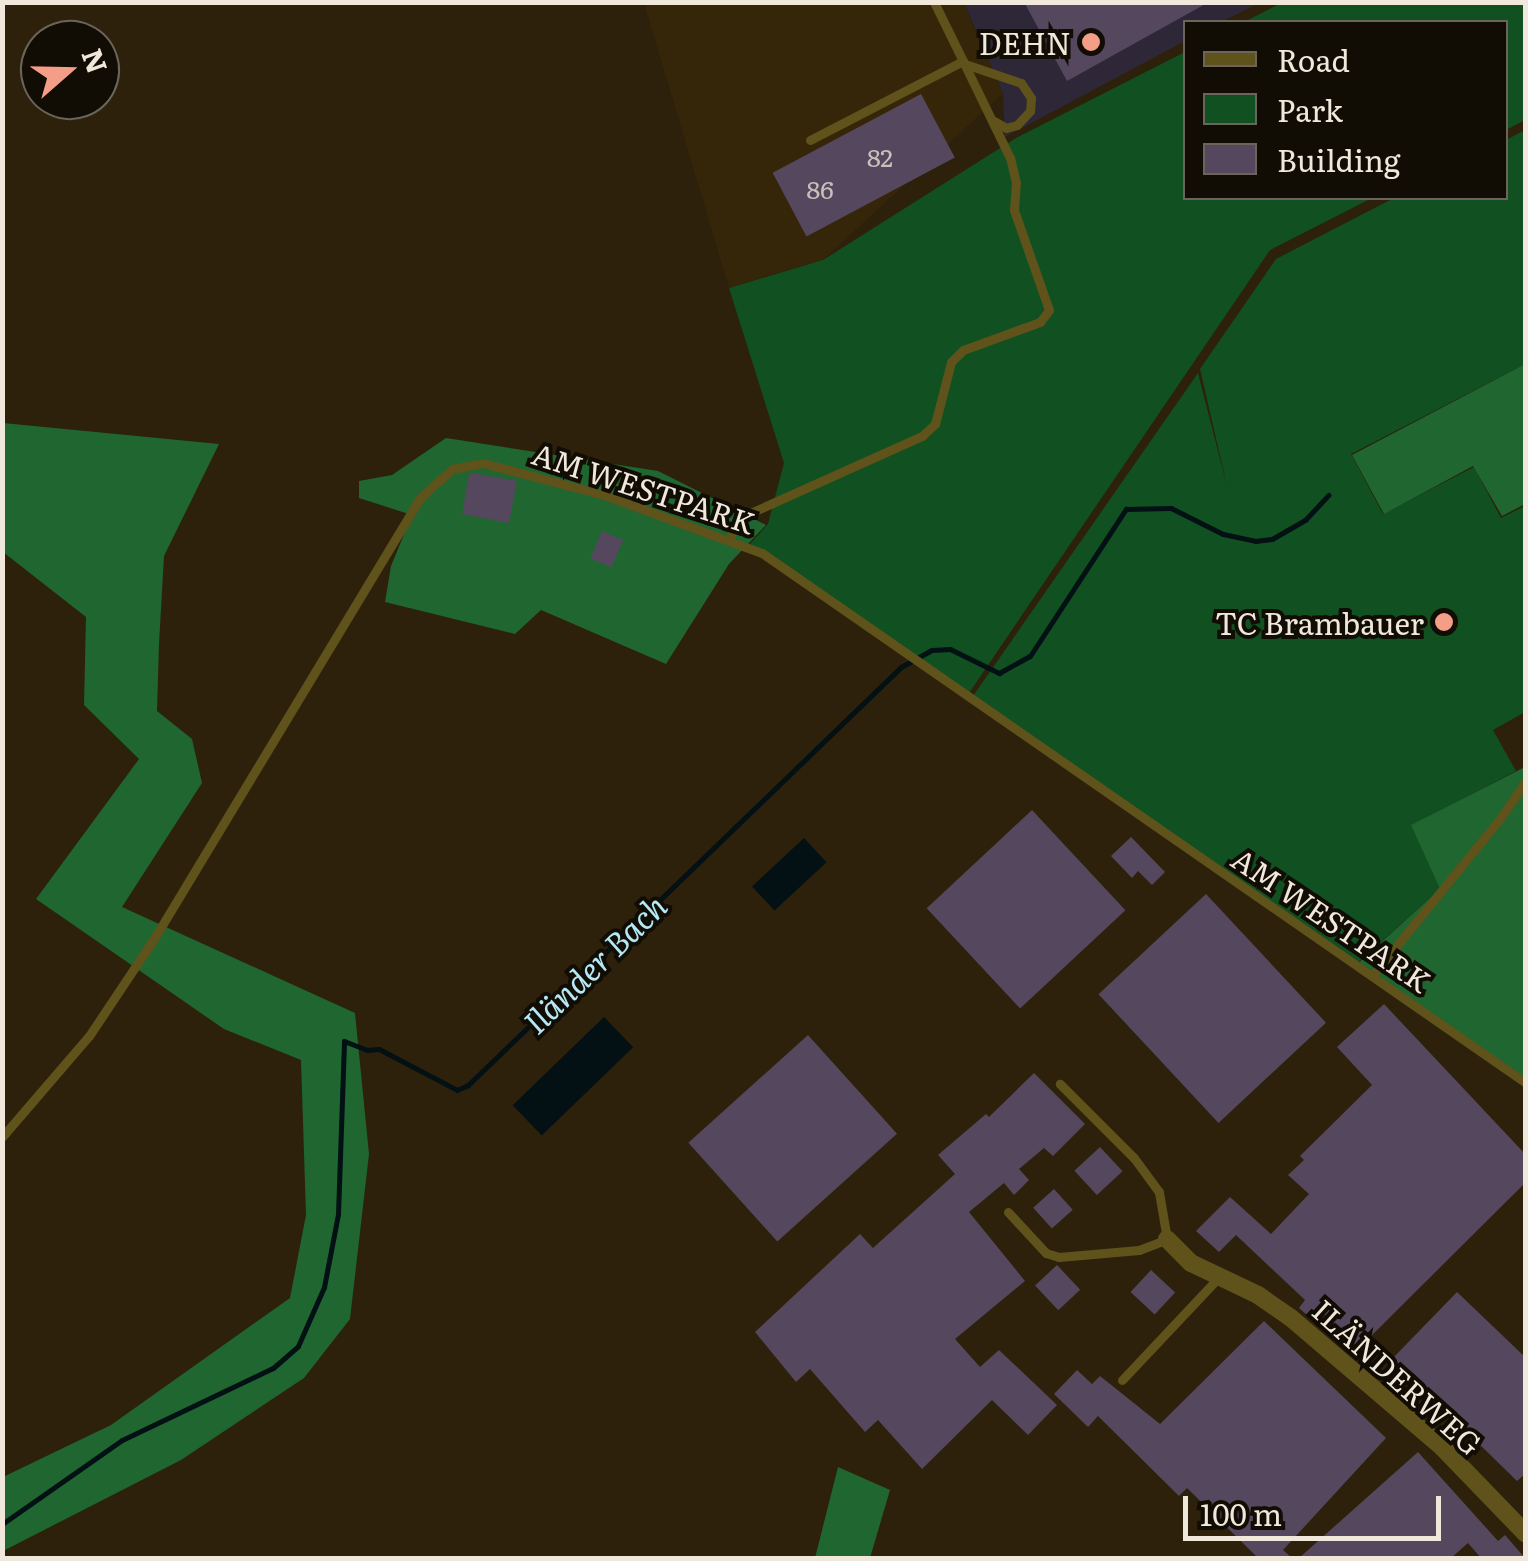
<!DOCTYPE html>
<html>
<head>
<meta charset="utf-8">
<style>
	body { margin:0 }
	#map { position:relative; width:1528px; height:1561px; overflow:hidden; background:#2d210c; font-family:Literata,serif }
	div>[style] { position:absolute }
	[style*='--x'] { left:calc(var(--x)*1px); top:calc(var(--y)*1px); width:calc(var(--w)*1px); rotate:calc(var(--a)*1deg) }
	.built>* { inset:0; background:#362609 }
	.industrial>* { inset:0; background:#2d2737 }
	.green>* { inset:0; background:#105021 }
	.forest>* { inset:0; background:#1f6630 }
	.water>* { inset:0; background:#031014; transform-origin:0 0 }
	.stream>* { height:5px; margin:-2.5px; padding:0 2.5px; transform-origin:2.5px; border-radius:2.5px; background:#031014 }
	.building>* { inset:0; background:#55475d; transform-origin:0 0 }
	.service>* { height:9px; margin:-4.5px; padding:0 4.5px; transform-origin:4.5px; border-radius:4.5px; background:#5f521a }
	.minor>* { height:18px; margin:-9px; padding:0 9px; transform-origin:9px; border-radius:9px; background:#5f521a }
	.dots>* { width:28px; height:28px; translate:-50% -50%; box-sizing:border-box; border:5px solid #110c04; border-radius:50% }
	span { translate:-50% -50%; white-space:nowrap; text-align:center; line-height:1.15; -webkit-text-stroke:8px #110c04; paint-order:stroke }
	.number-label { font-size:25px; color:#c9c0bc }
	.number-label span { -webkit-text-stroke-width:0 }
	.poi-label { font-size:30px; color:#f0e8db }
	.right { translate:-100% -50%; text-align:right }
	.street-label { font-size:30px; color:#f0e8db }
	.water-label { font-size:32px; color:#b4e8f5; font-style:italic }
	.frame { position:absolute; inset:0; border:5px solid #f0e8db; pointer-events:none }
	.legend { position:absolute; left:1183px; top:20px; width:325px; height:180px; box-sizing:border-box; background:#110c04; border:2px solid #6a645a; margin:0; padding:12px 18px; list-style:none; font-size:30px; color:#f0e8db }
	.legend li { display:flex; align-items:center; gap:20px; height:50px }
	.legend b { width:50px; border:2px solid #6a645a }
	.north { position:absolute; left:20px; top:20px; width:100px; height:100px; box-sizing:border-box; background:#110c04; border:2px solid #6a645a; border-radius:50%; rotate:70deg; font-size:28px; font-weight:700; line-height:40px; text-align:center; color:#f0e8db }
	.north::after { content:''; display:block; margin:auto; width:35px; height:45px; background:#f49e87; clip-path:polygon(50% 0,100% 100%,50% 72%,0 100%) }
	.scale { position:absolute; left:1183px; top:1496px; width:258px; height:45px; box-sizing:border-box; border:5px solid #f0e8db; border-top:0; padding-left:12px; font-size:30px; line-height:35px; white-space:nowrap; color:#f0e8db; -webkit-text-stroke:8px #110c04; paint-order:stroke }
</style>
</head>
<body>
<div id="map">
	<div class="built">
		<div style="clip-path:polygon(644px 3px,963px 3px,1003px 93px,823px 260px,729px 287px)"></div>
	</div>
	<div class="industrial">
		<div style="clip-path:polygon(964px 3px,1259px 3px,1221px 22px,1186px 22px,1185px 41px,1005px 137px,1003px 93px)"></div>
	</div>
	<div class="green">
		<div style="clip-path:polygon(1283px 2px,1525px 3px,1525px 120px,1506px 130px,1506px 22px,1244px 22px)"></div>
		<div style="clip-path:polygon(1185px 52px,1186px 198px,1372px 198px,1270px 250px,969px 693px,747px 547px,768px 524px,784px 463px,729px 288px,823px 260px,1016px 138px)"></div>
		<div style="clip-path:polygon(1525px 130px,1525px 364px,1351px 454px,1383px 514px,1474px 467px,1501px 518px,1525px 506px,1525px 712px,1493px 730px,1516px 771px,1412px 825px,1440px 889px,1355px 965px,973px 696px,1198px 373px,1227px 486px,1200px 369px,1276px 259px,1394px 198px,1506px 198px,1506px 140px)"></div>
	</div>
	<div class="forest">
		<div style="clip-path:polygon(1525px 364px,1525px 504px,1502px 516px,1473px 466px,1384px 514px,1352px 455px)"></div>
		<div style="clip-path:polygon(3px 423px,219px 444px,164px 556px,159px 644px,157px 711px,192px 739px,202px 783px,122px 907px,355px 1013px,369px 1154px,350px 1319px,304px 1378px,181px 1460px,3px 1551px,3px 1477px,111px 1425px,290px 1298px,306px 1215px,301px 1060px,224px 1029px,36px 899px,139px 759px,84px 705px,86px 617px,3px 552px)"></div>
		<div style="clip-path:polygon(446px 438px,658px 471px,766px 525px,729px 564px,666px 664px,541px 610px,515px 634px,385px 602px,391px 566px,412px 515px,359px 498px,359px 481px,392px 475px)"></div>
		<div style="clip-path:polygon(1525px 767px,1525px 1083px,1356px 965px,1440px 889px,1411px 825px)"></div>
		<div style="clip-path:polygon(838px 1467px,890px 1490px,870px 1558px,815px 1558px)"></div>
	</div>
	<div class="water">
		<div style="left:804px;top:838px;width:33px;height:71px;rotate:47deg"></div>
		<div style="left:604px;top:1017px;width:42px;height:127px;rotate:46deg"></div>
	</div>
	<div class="stream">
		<div style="--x:2;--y:1524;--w:146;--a:-35"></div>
		<div style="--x:122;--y:1440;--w:167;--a:-25.5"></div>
		<div style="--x:273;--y:1368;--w:33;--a:-41"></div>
		<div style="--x:298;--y:1346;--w:64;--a:-66.2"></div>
		<div style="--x:324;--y:1287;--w:74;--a:-79.1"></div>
		<div style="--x:338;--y:1214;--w:173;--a:-88"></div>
		<div style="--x:344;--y:1041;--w:25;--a:21"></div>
		<div style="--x:367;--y:1050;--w:12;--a:-5"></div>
		<div style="--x:379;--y:1049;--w:88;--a:27.7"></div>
		<div style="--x:457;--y:1090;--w:12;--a:-24"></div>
		<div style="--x:468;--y:1085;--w:602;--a:-43.99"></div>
		<div style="--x:901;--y:667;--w:35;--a:-29"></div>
		<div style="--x:932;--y:650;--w:18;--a:-3"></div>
		<div style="--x:950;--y:649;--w:55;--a:26.1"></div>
		<div style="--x:999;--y:673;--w:35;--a:-29"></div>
		<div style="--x:1030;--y:656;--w:176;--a:-56.9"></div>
		<div style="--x:1126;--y:509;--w:45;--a:-1.3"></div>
		<div style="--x:1171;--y:508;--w:58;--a:26.6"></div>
		<div style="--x:1223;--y:534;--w:33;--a:12"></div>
		<div style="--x:1255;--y:541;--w:17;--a:-7"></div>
		<div style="--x:1272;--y:539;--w:39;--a:-30"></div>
		<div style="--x:1306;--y:519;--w:33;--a:-47"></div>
	</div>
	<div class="building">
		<div style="clip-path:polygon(1024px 2px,1209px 2px,1067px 81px)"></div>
		<div style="left:921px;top:94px;width:72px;height:168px;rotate:62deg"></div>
		<div style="clip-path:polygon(473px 473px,517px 481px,509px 523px,462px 514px,469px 474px)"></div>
		<div style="left:602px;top:531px;width:23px;height:30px;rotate:23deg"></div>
		<div style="left:1032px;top:810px;width:137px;height:144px;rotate:47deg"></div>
		<div style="clip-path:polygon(1131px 837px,1165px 872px,1152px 885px,1138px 871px,1132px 878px,1111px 856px)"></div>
		<div style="left:1206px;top:894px;width:176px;height:147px;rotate:47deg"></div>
		<div style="clip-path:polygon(1384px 1004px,1526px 1155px,1526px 1182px,1359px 1348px,1322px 1312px,1314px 1321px,1299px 1308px,1305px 1300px,1236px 1235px,1219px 1252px,1196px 1231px,1230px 1197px,1271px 1234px,1309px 1194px,1288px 1175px,1304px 1160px,1300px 1156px,1372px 1085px,1337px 1047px)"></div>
		<div style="left:808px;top:1035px;width:133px;height:161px;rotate:48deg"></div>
		<div style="clip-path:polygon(1034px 1073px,1085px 1124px,1053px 1156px,1044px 1148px,1019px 1169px,1029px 1180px,1014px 1195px,1004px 1183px,969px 1212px,1025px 1281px,955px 1339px,980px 1367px,999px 1350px,1057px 1405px,1028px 1435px,992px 1400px,922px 1469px,878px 1420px,865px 1432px,810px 1369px,796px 1382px,755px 1332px,860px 1234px,873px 1248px,955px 1174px,938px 1155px,986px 1114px,989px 1117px)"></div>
		<div style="left:1100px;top:1147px;width:33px;height:35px;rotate:47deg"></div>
		<div style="left:1054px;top:1189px;width:28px;height:28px;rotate:48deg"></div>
		<div style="left:1057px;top:1265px;width:34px;height:30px;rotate:47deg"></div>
		<div style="left:1151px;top:1270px;width:33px;height:30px;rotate:43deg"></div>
		<div style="clip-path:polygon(1457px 1292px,1526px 1358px,1526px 1473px,1517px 1481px,1392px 1359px)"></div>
		<div style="clip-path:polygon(1264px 1321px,1386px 1438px,1283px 1550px,1292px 1558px,1258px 1558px,1187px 1488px,1179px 1496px,1098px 1416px,1088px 1427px,1054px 1394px,1077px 1370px,1092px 1384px,1100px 1376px,1160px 1424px)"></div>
		<div style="clip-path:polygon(1418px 1452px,1498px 1541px,1505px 1535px,1525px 1558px,1481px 1558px,1468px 1543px,1451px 1558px,1299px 1558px)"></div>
	</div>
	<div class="service">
		<div style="--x:965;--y:64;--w:59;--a:18.7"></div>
		<div style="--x:1021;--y:83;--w:18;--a:56"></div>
		<div style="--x:1031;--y:98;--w:13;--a:94"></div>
		<div style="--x:1030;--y:111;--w:19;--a:133"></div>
		<div style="--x:1017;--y:125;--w:11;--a:165"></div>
		<div style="--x:1006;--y:128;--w:14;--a:-150"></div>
		<div style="--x:810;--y:140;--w:172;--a:-27.3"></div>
		<div style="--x:963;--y:61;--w:66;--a:-116.2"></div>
		<div style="--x:729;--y:540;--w:22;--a:-69"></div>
		<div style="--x:737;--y:519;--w:203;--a:-24.2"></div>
		<div style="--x:922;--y:436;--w:18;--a:-43"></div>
		<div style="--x:935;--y:424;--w:64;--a:-75.5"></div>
		<div style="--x:951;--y:362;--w:17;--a:-45"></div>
		<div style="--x:963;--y:350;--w:82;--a:-20"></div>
		<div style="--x:1040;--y:322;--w:15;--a:-53"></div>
		<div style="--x:1049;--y:310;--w:106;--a:-109.3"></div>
		<div style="--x:1014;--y:210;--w:27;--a:-86"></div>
		<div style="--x:1016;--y:183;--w:26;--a:-103"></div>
		<div style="--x:1010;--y:158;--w:108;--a:-115.9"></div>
		<div style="--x:1372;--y:976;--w:201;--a:-50.9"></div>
		<div style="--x:1499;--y:820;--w:47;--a:-55.3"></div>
		<div style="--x:2;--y:1137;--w:133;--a:-49.3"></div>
		<div style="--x:89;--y:1036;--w:119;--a:-56.3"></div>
		<div style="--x:155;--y:937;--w:513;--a:-58.88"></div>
		<div style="--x:420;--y:498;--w:43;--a:-42.2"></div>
		<div style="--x:452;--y:469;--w:32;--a:-11"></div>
		<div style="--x:483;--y:463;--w:125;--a:14.8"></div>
		<div style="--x:604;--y:495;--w:168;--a:20.2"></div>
		<div style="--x:762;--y:553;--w:930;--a:34.75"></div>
		<div style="--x:1008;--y:1212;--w:56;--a:47.2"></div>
		<div style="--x:1046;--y:1253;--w:14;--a:17"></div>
		<div style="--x:1059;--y:1257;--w:80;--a:-5"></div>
		<div style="--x:1139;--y:1250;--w:30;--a:-21"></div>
		<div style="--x:1167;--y:1239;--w:48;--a:-99.7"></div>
		<div style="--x:1159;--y:1192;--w:42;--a:-126.3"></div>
		<div style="--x:1134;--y:1158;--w:105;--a:-135"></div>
		<div style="--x:1122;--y:1380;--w:143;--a:-46.7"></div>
	</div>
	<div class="minor">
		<div style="--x:1167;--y:1239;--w:34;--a:45"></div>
		<div style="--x:1191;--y:1263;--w:74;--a:25.5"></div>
		<div style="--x:1258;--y:1295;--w:40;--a:34.9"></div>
		<div style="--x:1291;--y:1318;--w:199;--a:40.5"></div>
		<div style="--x:1442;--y:1447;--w:121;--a:46"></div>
	</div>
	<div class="dots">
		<div style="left:1091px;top:42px;background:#f49e87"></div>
		<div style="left:1444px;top:622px;background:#f49e87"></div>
	</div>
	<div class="number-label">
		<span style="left:880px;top:157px">82</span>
		<span style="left:820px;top:189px">86</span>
	</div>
	<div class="poi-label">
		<span class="right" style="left:1071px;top:42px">DEHN</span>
		<span class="right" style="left:1424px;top:622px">TC Brambauer</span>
	</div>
	<div class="street-label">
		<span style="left:644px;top:487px;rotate:18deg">AM WESTPARK</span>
		<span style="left:1332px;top:919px;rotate:34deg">AM WESTPARK</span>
		<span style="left:1398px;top:1376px;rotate:42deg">ILÄNDERWEG</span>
	</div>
	<div class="water-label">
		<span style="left:594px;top:963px;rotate:-44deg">Iländer Bach</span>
	</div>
	<div class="frame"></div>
	<ul class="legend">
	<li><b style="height:12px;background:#5f521a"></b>Road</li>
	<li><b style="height:28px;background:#105021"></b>Park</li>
	<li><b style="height:28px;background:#55475d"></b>Building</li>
	</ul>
	<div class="north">N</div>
	<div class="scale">100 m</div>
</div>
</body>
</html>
